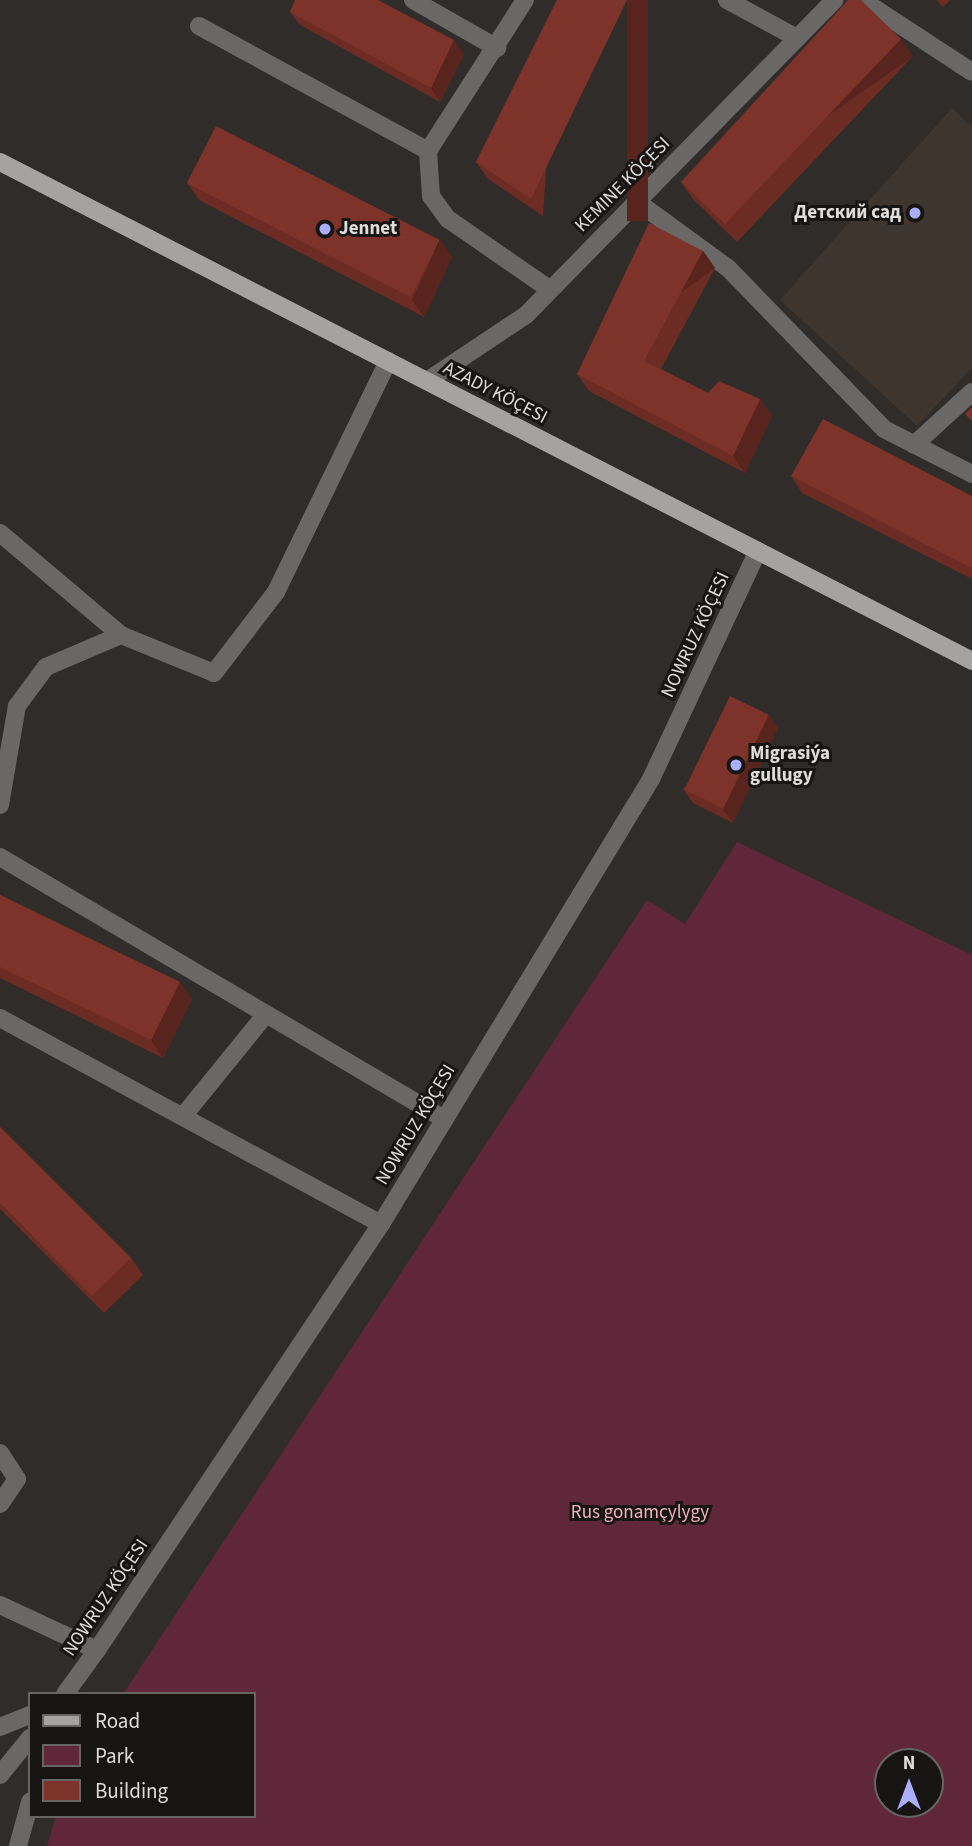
<!DOCTYPE html>
<html>
<head>
<meta charset="utf-8">
<style>
	body { margin:0 }
	#map { position:relative; width:972px; height:1846px; overflow:hidden; background:#302c2a; font-family:"Source Sans 3",sans-serif }
	div>[style] { position:absolute }
	[style*='--x'] { left:calc(var(--x)*1px); top:calc(var(--y)*1px); width:calc(var(--w)*1px); rotate:calc(var(--a)*1deg) }
	.built>* { inset:0; background:#3e352e }
	.green>* { inset:0; background:#60273a }
	.minor>* { height:18px; margin:-9px; padding:0 9px; transform-origin:9px; border-radius:9px; background:#696866 }
	.major>* { height:18px; margin:-9px; padding:0 9px; transform-origin:9px; border-radius:9px; background:#a5a39f }
	.wall>* { inset:0; background:#6c2c24 }
	.shaded-wall>* { inset:0; background:#58241d; transform-origin:0 0 }
	.building>* { inset:0; background:#7d332a; transform-origin:0 0 }
	.dots>* { width:19px; height:19px; translate:-50% -50%; box-sizing:border-box; border:4px solid #161514; border-radius:50% }
	span { translate:-50% -50%; white-space:nowrap; text-align:center; line-height:1.15; -webkit-text-stroke:6px #161514; paint-order:stroke }
	.street-label { font-size:19px; color:#dfdddb }
	.poi-label { font-size:19px; color:#dfdddb; font-weight:700 }
	.right { translate:-100% -50%; text-align:right }
	.left { translate:0 -50%; text-align:left }
	.park-label { font-size:19px; color:#f3b0c1 }
	.legend { position:absolute; left:28px; top:1692px; width:228px; height:126px; box-sizing:border-box; background:#161514; border:2px solid #666564; margin:0; padding:9px 12px; list-style:none; font-size:21px; color:#dfdddb }
	.legend li { display:flex; align-items:center; gap:14px; height:35px }
	.legend b { width:35px; border:2px solid #666564 }
	.north { position:absolute; left:874px; top:1748px; width:70px; height:70px; box-sizing:border-box; background:#161514; border:2px solid #666564; border-radius:50%; rotate:0deg; font-size:19px; font-weight:700; line-height:28px; text-align:center; color:#dfdddb }
	.north::after { content:''; display:block; margin:auto; width:24px; height:32px; background:#aaaffb; clip-path:polygon(50% 0,100% 100%,50% 72%,0 100%) }
</style>
</head>
<body>
<div id="map">
	<div class="built">
		<div style="clip-path:polygon(952px 108px,972px 127px,972px 368px,917px 426px,780px 300px)"></div>
	</div>
	<div class="green">
		<div style="clip-path:polygon(evenodd,737px 842px,972px 955px,972px 1846px,47px 1846px,56px 1816px,254px 1816px,254px 1694px,123px 1694px,647px 900px,685px 924px,737px 842px,888px 1762px,930px 1762px,930px 1804px,888px 1804px,888px 1762px)"></div>
	</div>
	<div class="minor">
		<div style="--x:413;--y:0;--w:97;--a:29.7"></div>
		<div style="--x:525;--y:0;--w:179;--a:122.7"></div>
		<div style="--x:428;--y:151;--w:45;--a:86.2"></div>
		<div style="--x:431;--y:196;--w:29;--a:54"></div>
		<div style="--x:448;--y:219;--w:123;--a:34.7"></div>
		<div style="--x:727;--y:0;--w:80;--a:28.5"></div>
		<div style="--x:862;--y:0;--w:131;--a:33.2"></div>
		<div style="--x:199;--y:26;--w:261;--a:28.6"></div>
		<div style="--x:636;--y:201;--w:114;--a:36.1"></div>
		<div style="--x:728;--y:268;--w:224;--a:45.9"></div>
		<div style="--x:884;--y:429;--w:99;--a:27.1"></div>
		<div style="--x:427;--y:381;--w:119;--a:-33.7"></div>
		<div style="--x:526;--y:315;--w:441;--a:-45.6"></div>
		<div style="--x:914;--y:445;--w:79;--a:-42.4"></div>
		<div style="--x:0;--y:533;--w:158;--a:40.1"></div>
		<div style="--x:0;--y:805;--w:100;--a:-80.3"></div>
		<div style="--x:17;--y:706;--w:49;--a:-53.4"></div>
		<div style="--x:46;--y:667;--w:82;--a:-23.1"></div>
		<div style="--x:121;--y:635;--w:100;--a:22.2"></div>
		<div style="--x:214;--y:673;--w:102;--a:-52.6"></div>
		<div style="--x:276;--y:592;--w:257;--a:-64.1"></div>
		<div style="--x:0;--y:857;--w:516;--a:30.54"></div>
		<div style="--x:0;--y:1018;--w:433;--a:28.4"></div>
		<div style="--x:184;--y:1115;--w:130;--a:-50.9"></div>
		<div style="--x:0;--y:1453;--w:31;--a:57"></div>
		<div style="--x:17;--y:1479;--w:30;--a:124"></div>
		<div style="--x:0;--y:1605;--w:107;--a:24.9"></div>
		<div style="--x:65;--y:1694;--w:54;--a:-54"></div>
		<div style="--x:97;--y:1650;--w:512;--a:-56.31"></div>
		<div style="--x:381;--y:1224;--w:521;--a:-58.75"></div>
		<div style="--x:651;--y:779;--w:252;--a:-64.9"></div>
		<div style="--x:0;--y:1727;--w:32;--a:-22"></div>
		<div style="--x:0;--y:1775;--w:48;--a:-51"></div>
		<div style="--x:18;--y:1846;--w:46;--a:-74.7"></div>
	</div>
	<div class="major">
		<div style="--x:0;--y:162;--w:1093;--a:27.17"></div>
	</div>
	<div class="wall">
		<div style="clip-path:polygon(557px 0,543px 216px,488px 179px,476px 162px)"></div>
		<div style="clip-path:polygon(936px 0,950px 0,943px 7px)"></div>
		<div style="clip-path:polygon(290px 12px,464px 54px,440px 102px,300px 25px)"></div>
		<div style="clip-path:polygon(913px 56px,737px 242px,693px 199px,681px 182px)"></div>
		<div style="clip-path:polygon(187px 183px,452px 257px,424px 317px,199px 200px)"></div>
		<div style="clip-path:polygon(703px 251px,715px 268px,661px 369px,708px 393px,760px 399px,772px 416px,745px 473px,589px 391px,577px 374px)"></div>
		<div style="clip-path:polygon(791px 476px,972px 496px,972px 579px,802px 493px)"></div>
		<div style="clip-path:polygon(769px 715px,778px 728px,733px 823px,693px 803px,683px 789px)"></div>
		<div style="clip-path:polygon(0 895px,192px 999px,163px 1058px,0 978px)"></div>
		<div style="clip-path:polygon(0 1127px,131px 1258px,143px 1275px,104px 1313px,0 1209px)"></div>
	</div>
	<div class="shaded-wall">
		<div style="left:627px;top:0;width:21px;height:221px"></div>
		<div style="left:901px;top:39px;width:21px;height:255px;rotate:55deg"></div>
		<div style="clip-path:polygon(454px 40px,464px 54px,440px 102px,431px 88px)"></div>
		<div style="clip-path:polygon(440px 240px,452px 257px,424px 317px,412px 300px)"></div>
		<div style="left:703px;top:251px;width:21px;height:125px;rotate:55deg"></div>
		<div style="clip-path:polygon(760px 399px,772px 416px,745px 473px,733px 456px)"></div>
		<div style="clip-path:polygon(769px 715px,778px 728px,733px 823px,723px 810px)"></div>
		<div style="clip-path:polygon(180px 982px,192px 999px,163px 1058px,151px 1040px)"></div>
	</div>
	<div class="building">
		<div style="clip-path:polygon(295px 0,378px 0,454px 40px,431px 88px,290px 12px)"></div>
		<div style="clip-path:polygon(557px 0,627px 0,531px 199px,476px 162px)"></div>
		<div style="clip-path:polygon(848px 0,861px 0,901px 39px,725px 224px,681px 182px)"></div>
		<div style="left:216px;top:126px;width:251px;height:64px;rotate:27deg"></div>
		<div style="clip-path:polygon(649px 223px,703px 251px,644px 361px,708px 393px,719px 381px,760px 399px,733px 456px,577px 374px)"></div>
		<div style="clip-path:polygon(972px 407px,972px 421px,965px 414px)"></div>
		<div style="clip-path:polygon(823px 419px,972px 496px,972px 568px,791px 476px)"></div>
		<div style="left:730px;top:696px;width:43px;height:104px;rotate:26deg"></div>
		<div style="clip-path:polygon(0 895px,180px 982px,151px 1040px,0 967px)"></div>
		<div style="clip-path:polygon(0 1127px,131px 1258px,92px 1296px,0 1203px)"></div>
	</div>
	<div class="dots">
		<div style="left:915px;top:213px;background:#aaaffb"></div>
		<div style="left:325px;top:229px;background:#aaaffb"></div>
		<div style="left:736px;top:765px;background:#aaaffb"></div>
	</div>
	<div class="street-label">
		<span style="left:623px;top:185px;rotate:-45deg">KEMINE KÖÇESI</span>
		<span style="left:495px;top:393px;rotate:27deg">AZADY KÖÇESI</span>
		<span style="left:696px;top:635px;rotate:-65deg">NOWRUZ KÖÇESI</span>
		<span style="left:416px;top:1125px;rotate:-59deg">NOWRUZ KÖÇESI</span>
		<span style="left:106px;top:1598px;rotate:-56deg">NOWRUZ KÖÇESI</span>
	</div>
	<div class="poi-label">
		<span class="right" style="left:901px;top:213px">Детский сад</span>
		<span class="left" style="left:339px;top:229px">Jennet</span>
		<span class="left" style="left:750px;top:765px">Migrasiýa<br>gullugy</span>
	</div>
	<div class="park-label">
		<span style="left:640px;top:1513px">Rus gonamçylygy</span>
	</div>
	<ul class="legend">
	<li><b style="height:9px;background:#a5a39f"></b>Road</li>
	<li><b style="height:19px;background:#60273a"></b>Park</li>
	<li><b style="height:19px;background:#7d332a"></b>Building</li>
	</ul>
	<div class="north">N</div>
</div>
</body>
</html>
